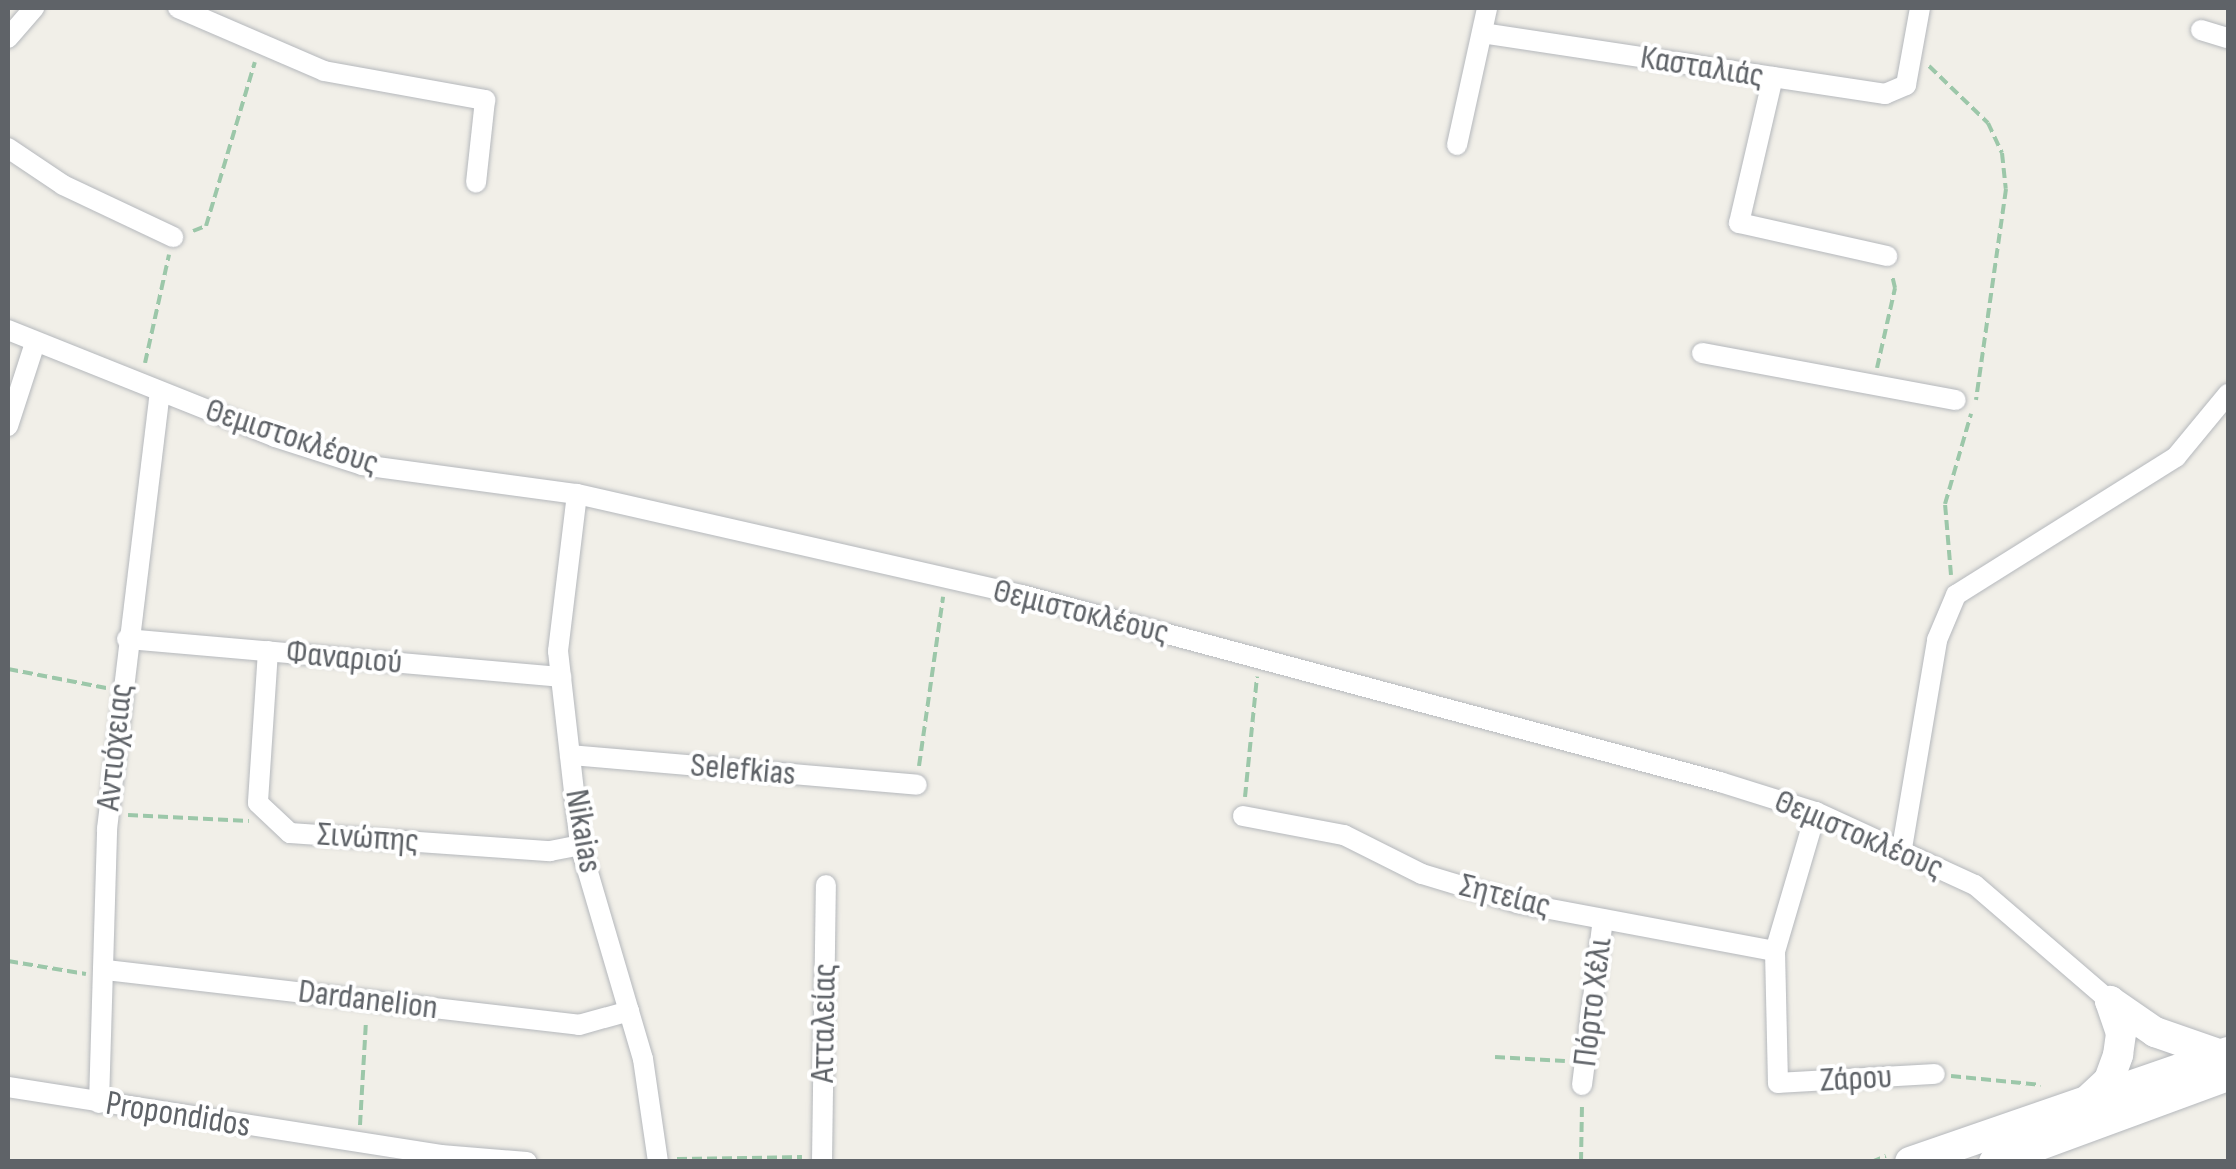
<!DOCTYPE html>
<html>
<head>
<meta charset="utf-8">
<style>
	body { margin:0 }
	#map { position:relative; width:2236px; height:1169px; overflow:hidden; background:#f1efe8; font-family:"Sofia Sans Condensed",sans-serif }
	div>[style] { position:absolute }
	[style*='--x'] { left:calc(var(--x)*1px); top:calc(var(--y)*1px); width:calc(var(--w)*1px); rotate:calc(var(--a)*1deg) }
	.path>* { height:4px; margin-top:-2px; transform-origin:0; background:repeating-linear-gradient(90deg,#9cc7a9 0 10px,transparent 0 15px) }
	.roads { filter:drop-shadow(0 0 2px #b5b8bc) drop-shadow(0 0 2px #b5b8bc) }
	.street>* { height:20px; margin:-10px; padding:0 10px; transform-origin:10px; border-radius:10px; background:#fff }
	.secondary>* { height:30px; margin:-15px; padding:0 15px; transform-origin:15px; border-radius:15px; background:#fff }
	span { translate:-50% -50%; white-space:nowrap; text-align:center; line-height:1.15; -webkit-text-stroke:8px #fff; paint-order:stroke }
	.street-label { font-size:35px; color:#5f6368 }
	.frame { position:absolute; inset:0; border:10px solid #5f6368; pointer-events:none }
</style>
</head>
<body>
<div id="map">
	<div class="path">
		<div style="--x:1929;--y:66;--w:82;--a:44"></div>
		<div style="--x:1988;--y:123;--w:33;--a:65"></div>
		<div style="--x:2002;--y:153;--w:36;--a:84"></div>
		<div style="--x:2006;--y:189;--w:213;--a:98.1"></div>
		<div style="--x:193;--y:231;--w:14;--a:-21"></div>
		<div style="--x:206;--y:226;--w:171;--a:-73.4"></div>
		<div style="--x:145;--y:363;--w:111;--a:-77.5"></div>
		<div style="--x:1877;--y:368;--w:82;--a:-77.3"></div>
		<div style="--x:1895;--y:288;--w:13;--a:-103"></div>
		<div style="--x:1951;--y:575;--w:71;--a:-94.8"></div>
		<div style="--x:1945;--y:504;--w:94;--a:-73.9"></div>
		<div style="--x:8;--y:669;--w:100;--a:11"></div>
		<div style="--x:919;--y:766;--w:171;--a:-81.9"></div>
		<div style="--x:1245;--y:797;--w:121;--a:-84.3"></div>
		<div style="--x:128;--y:815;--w:121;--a:2.8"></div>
		<div style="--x:8;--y:961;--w:79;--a:9.5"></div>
		<div style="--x:1495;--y:1057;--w:70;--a:3.3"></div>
		<div style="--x:1951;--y:1076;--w:90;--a:5.7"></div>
		<div style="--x:360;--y:1125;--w:105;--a:-86.7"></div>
		<div style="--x:677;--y:1159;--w:125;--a:-0.9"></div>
		<div style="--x:1581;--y:1162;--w:57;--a:-89"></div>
		<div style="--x:1871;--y:1162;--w:16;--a:-22"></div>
	</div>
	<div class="roads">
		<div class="street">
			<div style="--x:178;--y:8;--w:159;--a:23.3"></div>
			<div style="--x:324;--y:71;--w:164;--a:10.2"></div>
			<div style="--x:485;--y:100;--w:83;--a:96.2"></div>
			<div style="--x:2201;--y:30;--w:28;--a:17"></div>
			<div style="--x:1482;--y:33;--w:408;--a:8.6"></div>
			<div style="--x:1885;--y:94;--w:23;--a:-23"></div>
			<div style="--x:1906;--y:85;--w:78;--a:-79.7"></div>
			<div style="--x:8;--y:38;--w:40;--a:-49"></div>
			<div style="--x:1773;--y:77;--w:150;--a:103.1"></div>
			<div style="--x:1739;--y:223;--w:152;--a:12.6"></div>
			<div style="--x:1457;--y:145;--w:140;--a:-77.6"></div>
			<div style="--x:8;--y:148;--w:66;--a:33.9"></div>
			<div style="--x:63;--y:185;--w:122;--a:25.3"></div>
			<div style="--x:8;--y:330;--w:288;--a:21.8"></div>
			<div style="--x:275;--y:437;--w:91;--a:17.8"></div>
			<div style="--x:362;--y:465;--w:217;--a:7.7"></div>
			<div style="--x:577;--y:494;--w:456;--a:12.8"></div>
			<div style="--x:1022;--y:595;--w:723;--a:15"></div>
			<div style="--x:1720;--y:782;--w:101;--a:17.4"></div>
			<div style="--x:1816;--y:812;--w:175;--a:24.7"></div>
			<div style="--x:1975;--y:885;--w:178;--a:40.7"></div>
			<div style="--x:1702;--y:353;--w:258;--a:10.5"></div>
			<div style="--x:8;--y:426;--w:87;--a:-72"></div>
			<div style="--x:577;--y:494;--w:158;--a:96.9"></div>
			<div style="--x:558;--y:651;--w:195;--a:83.5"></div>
			<div style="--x:580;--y:845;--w:223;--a:73.6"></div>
			<div style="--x:643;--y:1059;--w:104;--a:81.7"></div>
			<div style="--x:127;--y:639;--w:436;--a:5"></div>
			<div style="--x:268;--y:651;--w:152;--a:93.8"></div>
			<div style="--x:258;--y:803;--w:44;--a:43.2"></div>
			<div style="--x:290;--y:833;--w:261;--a:4"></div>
			<div style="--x:550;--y:851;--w:31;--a:-11"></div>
			<div style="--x:570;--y:755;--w:348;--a:4.9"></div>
			<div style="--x:1816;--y:812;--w:145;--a:106.4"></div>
			<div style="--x:1775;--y:951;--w:132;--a:88.7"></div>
			<div style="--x:1778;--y:1083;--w:157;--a:-3.3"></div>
			<div style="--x:1243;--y:816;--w:103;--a:10.7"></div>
			<div style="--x:1344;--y:835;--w:87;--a:26.6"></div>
			<div style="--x:1422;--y:874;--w:100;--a:16.8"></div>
			<div style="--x:1518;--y:903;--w:261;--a:10.6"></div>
			<div style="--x:1902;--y:848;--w:211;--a:-80.4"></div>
			<div style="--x:1937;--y:640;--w:49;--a:-67.1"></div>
			<div style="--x:1956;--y:595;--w:260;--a:-32.1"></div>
			<div style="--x:2176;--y:457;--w:82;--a:-50.5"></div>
			<div style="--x:106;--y:970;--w:476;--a:6.6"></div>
			<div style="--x:579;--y:1025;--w:52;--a:-15.6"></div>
			<div style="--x:1582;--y:1085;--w:167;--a:-82.8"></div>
			<div style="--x:8;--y:1087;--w:438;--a:8.9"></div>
			<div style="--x:441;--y:1155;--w:86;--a:4.7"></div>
			<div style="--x:99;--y:1103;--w:274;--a:-88.3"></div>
			<div style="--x:107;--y:829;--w:439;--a:-83.1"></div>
			<div style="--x:822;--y:1162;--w:277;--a:-89.2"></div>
		</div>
		<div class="secondary">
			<div style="--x:2110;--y:1001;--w:55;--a:34.6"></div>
			<div style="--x:2155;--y:1032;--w:70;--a:19.2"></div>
			<div style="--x:2090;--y:1098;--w:26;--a:-43"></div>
			<div style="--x:2109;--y:1080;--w:27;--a:-70"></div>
			<div style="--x:2118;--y:1055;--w:22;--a:-82"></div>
			<div style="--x:2121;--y:1033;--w:34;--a:-109"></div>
			<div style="--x:1910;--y:1162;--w:336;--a:-19.1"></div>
			<div style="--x:1994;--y:1162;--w:249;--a:-20.2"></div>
		</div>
	</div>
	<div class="street-label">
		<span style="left:1702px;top:67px;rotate:9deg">Κασταλιάς</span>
		<span style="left:292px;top:437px;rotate:18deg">Θεμιστοκλέους</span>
		<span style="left:1081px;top:612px;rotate:14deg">Θεμιστοκλέους</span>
		<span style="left:344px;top:658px;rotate:5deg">Φαναριού</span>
		<span style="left:115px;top:747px;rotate:-84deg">Αντιόχειας</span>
		<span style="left:743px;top:770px;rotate:5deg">Selefkias</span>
		<span style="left:583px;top:831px;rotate:80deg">Nikaias</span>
		<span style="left:1859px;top:835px;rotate:23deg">Θεμιστοκλέους</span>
		<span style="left:368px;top:838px;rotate:4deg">Σινώπης</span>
		<span style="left:1505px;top:896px;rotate:14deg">Σητείας</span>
		<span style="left:368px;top:1000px;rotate:7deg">Dardanelion</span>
		<span style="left:1593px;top:1002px;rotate:-83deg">Πόρτο Χέλι</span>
		<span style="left:824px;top:1023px;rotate:-89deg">Ατταλείας</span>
		<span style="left:1856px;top:1079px;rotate:-3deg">Ζάρου</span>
		<span style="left:178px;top:1115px;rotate:9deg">Propondidos</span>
	</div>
	<div class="frame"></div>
</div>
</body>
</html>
